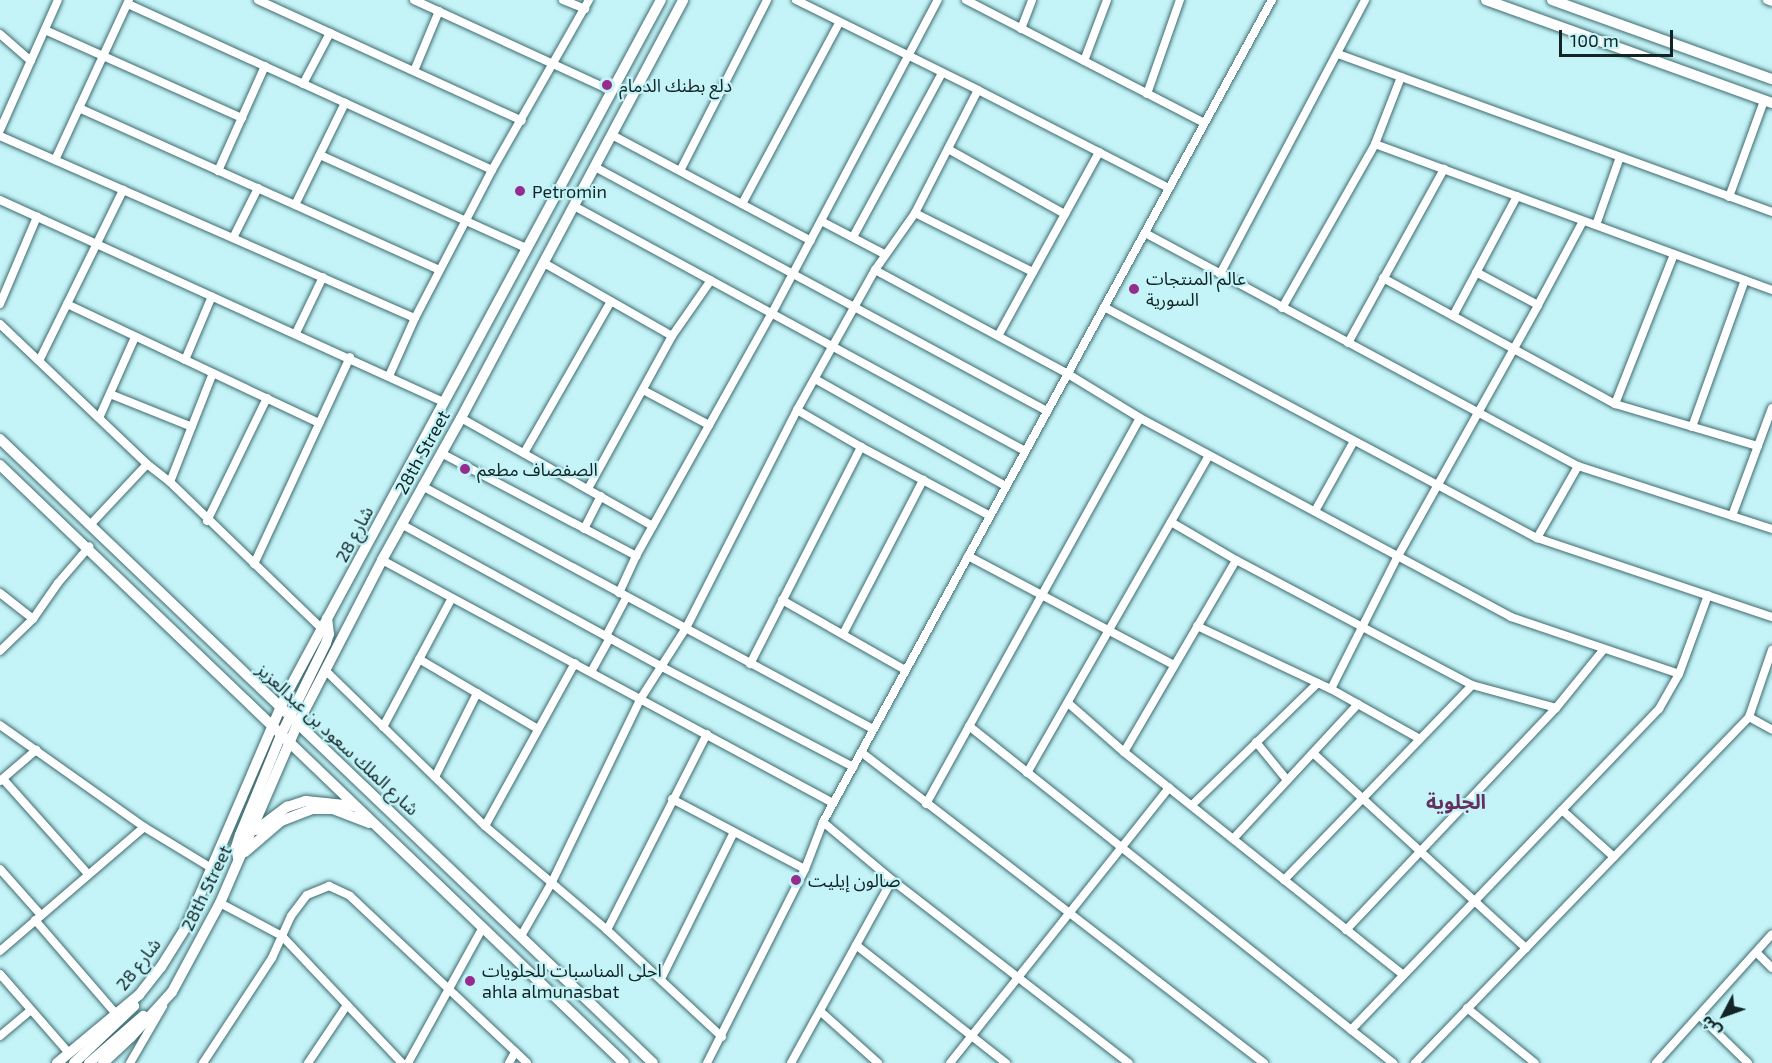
<!DOCTYPE html>
<html>
<head>
<meta charset="utf-8">
<style>
	body { margin:0 }
	#map { position:relative; width:1772px; height:1063px; overflow:hidden; background:#c4f4f8; font-family:"Exo 2","Noto Sans Arabic",sans-serif }
	div>[style] { position:absolute }
	[style*='--x'] { left:calc(var(--x)*1px); top:calc(var(--y)*1px); width:calc(var(--w)*1px); rotate:calc(var(--a)*1deg) }
	.roads { filter:drop-shadow(0 0 2px #3f6b70) drop-shadow(0 0 2px #3f6b70) }
	.minor>* { height:8px; margin:-4px; padding:0 4px; transform-origin:4px; border-radius:4px; background:#fff }
	.major>* { height:10px; margin:-5px; padding:0 5px; transform-origin:5px; border-radius:5px; background:#fff }
	.dots>* { width:16px; height:16px; translate:-50% -50%; box-sizing:border-box; border:3px solid #c4f4f8; border-radius:50% }
	span { translate:-50% -50%; white-space:nowrap; text-align:center; line-height:1.15; -webkit-text-stroke:4.5px #c4f4f8; paint-order:stroke }
	.poi-label { font-size:18px; color:#122426 }
	.left { translate:0 -50%; text-align:left }
	.street-label { font-size:18px; color:#122426 }
	.neighbourhood-label { font-size:20px; color:#65305f; font-weight:700 }
	.north { position:absolute; left:1694px; top:985px; width:60px; height:60px; -webkit-text-stroke:4px #c4f4f8; paint-order:stroke; rotate:229deg; font-size:16px; font-weight:700; line-height:24px; text-align:center; color:#122426 }
	.north::after { content:''; display:block; margin:auto; width:21px; height:27px; background:#122426; clip-path:polygon(50% 0,100% 100%,50% 72%,0 100%) }
	.scale { position:absolute; left:1559px; top:30px; width:114px; height:27px; box-sizing:border-box; border:3px solid #122426; border-top:0; padding-left:8px; font-size:18px; line-height:21px; white-space:nowrap; color:#122426; -webkit-text-stroke:4px #c4f4f8; paint-order:stroke }
</style>
</head>
<body>
<div id="map">
	<div class="roads">
		<div class="minor">
			<div style="--x:258;--y:0;--w:290;--a:24.6"></div>
			<div style="--x:414;--y:0;--w:218;--a:24.7"></div>
			<div style="--x:563;--y:0;--w:24;--a:22"></div>
			<div style="--x:796;--y:0;--w:203;--a:26.3"></div>
			<div style="--x:966;--y:0;--w:268;--a:27.3"></div>
			<div style="--x:1767;--y:0;--w:5;--a:22"></div>
			<div style="--x:128;--y:4;--w:400;--a:24.5"></div>
			<div style="--x:1021;--y:29;--w:31;--a:-69"></div>
			<div style="--x:45;--y:30;--w:216;--a:24.1"></div>
			<div style="--x:0;--y:34;--w:41;--a:41.1"></div>
			<div style="--x:1338;--y:54;--w:462;--a:20"></div>
			<div style="--x:1084;--y:61;--w:65;--a:-69.3"></div>
			<div style="--x:414;--y:71;--w:65;--a:-67.4"></div>
			<div style="--x:303;--y:84;--w:58;--a:-62.1"></div>
			<div style="--x:1147;--y:94;--w:100;--a:-70.7"></div>
			<div style="--x:79;--y:108;--w:395;--a:24.2"></div>
			<div style="--x:0;--y:130;--w:142;--a:-66"></div>
			<div style="--x:612;--y:135;--w:225;--a:28"></div>
			<div style="--x:0;--y:136;--w:453;--a:23.7"></div>
			<div style="--x:1375;--y:144;--w:423;--a:20.2"></div>
			<div style="--x:948;--y:149;--w:134;--a:29.1"></div>
			<div style="--x:320;--y:155;--w:226;--a:24.3"></div>
			<div style="--x:55;--y:160;--w:176;--a:-65.2"></div>
			<div style="--x:595;--y:167;--w:514;--a:28.36"></div>
			<div style="--x:218;--y:171;--w:115;--a:-65.9"></div>
			<div style="--x:680;--y:171;--w:192;--a:-63"></div>
			<div style="--x:1729;--y:197;--w:102;--a:-70"></div>
			<div style="--x:0;--y:200;--w:487;--a:24.5"></div>
			<div style="--x:742;--y:204;--w:205;--a:-61.8"></div>
			<div style="--x:295;--y:205;--w:114;--a:-63.9"></div>
			<div style="--x:574;--y:206;--w:513;--a:28.51"></div>
			<div style="--x:915;--y:213;--w:132;--a:26.6"></div>
			<div style="--x:821;--y:221;--w:71;--a:27.6"></div>
			<div style="--x:1596;--y:225;--w:72;--a:-70.6"></div>
			<div style="--x:1145;--y:233;--w:492;--a:28.3"></div>
			<div style="--x:1578;--y:466;--w:204;--a:18"></div>
			<div style="--x:853;--y:237;--w:187;--a:-61.5"></div>
			<div style="--x:233;--y:238;--w:56;--a:-63.4"></div>
			<div style="--x:544;--y:263;--w:147;--a:29.7"></div>
			<div style="--x:672;--y:336;--w:175;--a:118.8"></div>
			<div style="--x:875;--y:270;--w:70;--a:-54.9"></div>
			<div style="--x:915;--y:213;--w:138;--a:-62.9"></div>
			<div style="--x:978;--y:90;--w:215;--a:27.2"></div>
			<div style="--x:1220;--y:274;--w:310;--a:-62.1"></div>
			<div style="--x:1383;--y:278;--w:264;--a:28.5"></div>
			<div style="--x:1615;--y:404;--w:149;--a:16.4"></div>
			<div style="--x:0;--y:304;--w:95;--a:-67"></div>
			<div style="--x:67;--y:304;--w:279;--a:25.3"></div>
			<div style="--x:1538;--y:305;--w:95;--a:-61.8"></div>
			<div style="--x:1104;--y:307;--w:491;--a:28.1"></div>
			<div style="--x:1537;--y:538;--w:248;--a:18.6"></div>
			<div style="--x:1282;--y:308;--w:189;--a:-60.4"></div>
			<div style="--x:1375;--y:144;--w:72;--a:-68.8"></div>
			<div style="--x:1453;--y:316;--w:136;--a:-61.9"></div>
			<div style="--x:0;--y:324;--w:203;--a:43.6"></div>
			<div style="--x:147;--y:464;--w:29;--a:38"></div>
			<div style="--x:170;--y:482;--w:211;--a:44"></div>
			<div style="--x:296;--y:333;--w:62;--a:-64.3"></div>
			<div style="--x:672;--y:336;--w:68;--a:-55.1"></div>
			<div style="--x:998;--y:336;--w:210;--a:-61.2"></div>
			<div style="--x:1348;--y:343;--w:199;--a:-61.1"></div>
			<div style="--x:185;--y:360;--w:69;--a:-67.1"></div>
			<div style="--x:39;--y:361;--w:191;--a:-63.8"></div>
			<div style="--x:389;--y:376;--w:64;--a:-65.9"></div>
			<div style="--x:415;--y:318;--w:167;--a:-62.5"></div>
			<div style="--x:492;--y:170;--w:196;--a:-60.3"></div>
			<div style="--x:815;--y:379;--w:219;--a:29.3"></div>
			<div style="--x:643;--y:390;--w:75;--a:27.9"></div>
			<div style="--x:110;--y:394;--w:88;--a:21.9"></div>
			<div style="--x:1615;--y:404;--w:161;--a:-68.5"></div>
			<div style="--x:797;--y:410;--w:74;--a:30"></div>
			<div style="--x:99;--y:418;--w:89;--a:-66"></div>
			<div style="--x:461;--y:418;--w:220;--a:29.4"></div>
			<div style="--x:1692;--y:427;--w:156;--a:-70.2"></div>
			<div style="--x:441;--y:453;--w:221;--a:27.8"></div>
			<div style="--x:524;--y:453;--w:175;--a:-60.2"></div>
			<div style="--x:170;--y:482;--w:117;--a:-68.5"></div>
			<div style="--x:422;--y:486;--w:512;--a:28.32"></div>
			<div style="--x:1315;--y:511;--w:80;--a:-60.9"></div>
			<div style="--x:1732;--y:516;--w:115;--a:-69.7"></div>
			<div style="--x:207;--y:521;--w:137;--a:-64"></div>
			<div style="--x:1171;--y:522;--w:75;--a:30.3"></div>
			<div style="--x:1236;--y:560;--w:267;--a:27.9"></div>
			<div style="--x:1472;--y:685;--w:87;--a:15.3"></div>
			<div style="--x:401;--y:524;--w:298;--a:28.7"></div>
			<div style="--x:662;--y:667;--w:216;--a:27.6"></div>
			<div style="--x:90;--y:525;--w:83;--a:-46.9"></div>
			<div style="--x:584;--y:529;--w:37;--a:-63"></div>
			<div style="--x:1537;--y:538;--w:83;--a:-60.3"></div>
			<div style="--x:968;--y:556;--w:233;--a:27.9"></div>
			<div style="--x:382;--y:560;--w:512;--a:28.32"></div>
			<div style="--x:254;--y:564;--w:228;--a:-65.1"></div>
			<div style="--x:0;--y:593;--w:42;--a:38.2"></div>
			<div style="--x:619;--y:593;--w:41;--a:-65.3"></div>
			<div style="--x:636;--y:556;--w:278;--a:-60.8"></div>
			<div style="--x:772;--y:313;--w:354;--a:-62.1"></div>
			<div style="--x:782;--y:600;--w:142;--a:29.6"></div>
			<div style="--x:1197;--y:626;--w:148;--a:25.2"></div>
			<div style="--x:1331;--y:689;--w:102;--a:29.3"></div>
			<div style="--x:843;--y:634;--w:174;--a:-62.5"></div>
			<div style="--x:606;--y:636;--w:43;--a:-62.2"></div>
			<div style="--x:0;--y:651;--w:46;--a:-44.1"></div>
			<div style="--x:33;--y:619;--w:44;--a:-55.2"></div>
			<div style="--x:58;--y:583;--w:48;--a:-49.3"></div>
			<div style="--x:419;--y:659;--w:138;--a:30.5"></div>
			<div style="--x:750;--y:664;--w:244;--a:-62.9"></div>
			<div style="--x:861;--y:447;--w:146;--a:28.1"></div>
			<div style="--x:325;--y:670;--w:223;--a:44.3"></div>
			<div style="--x:485;--y:826;--w:160;--a:40.4"></div>
			<div style="--x:607;--y:930;--w:157;--a:42.9"></div>
			<div style="--x:591;--y:672;--w:39;--a:-61"></div>
			<div style="--x:1331;--y:689;--w:149;--a:-63.3"></div>
			<div style="--x:1398;--y:556;--w:287;--a:-60.8"></div>
			<div style="--x:1538;--y:305;--w:70;--a:-152"></div>
			<div style="--x:1068;--y:703;--w:74;--a:41.2"></div>
			<div style="--x:1124;--y:752;--w:357;--a:38.6"></div>
			<div style="--x:1749;--y:717;--w:26;--a:29"></div>
			<div style="--x:0;--y:725;--w:176;--a:35.3"></div>
			<div style="--x:144;--y:827;--w:81;--a:31.3"></div>
			<div style="--x:969;--y:726;--w:542;--a:38.48"></div>
			<div style="--x:383;--y:727;--w:146;--a:-61.9"></div>
			<div style="--x:1256;--y:742;--w:49;--a:50.8"></div>
			<div style="--x:861;--y:752;--w:509;--a:37.66"></div>
			<div style="--x:1124;--y:752;--w:222;--a:-59.7"></div>
			<div style="--x:1313;--y:753;--w:289;--a:42.5"></div>
			<div style="--x:1027;--y:773;--w:366;--a:-60.2"></div>
			<div style="--x:435;--y:777;--w:94;--a:-63.4"></div>
			<div style="--x:3;--y:779;--w:127;--a:48.2"></div>
			<div style="--x:0;--y:781;--w:48;--a:-40.7"></div>
			<div style="--x:672;--y:799;--w:150;--a:27.8"></div>
			<div style="--x:926;--y:804;--w:441;--a:-61"></div>
			<div style="--x:1192;--y:805;--w:175;--a:-44.1"></div>
			<div style="--x:1562;--y:810;--w:70;--a:42.1"></div>
			<div style="--x:823;--y:822;--w:90;--a:40"></div>
			<div style="--x:892;--y:880;--w:299;--a:37.7"></div>
			<div style="--x:485;--y:826;--w:186;--a:-61.1"></div>
			<div style="--x:1233;--y:839;--w:184;--a:-47.2"></div>
			<div style="--x:0;--y:869;--w:62;--a:48.3"></div>
			<div style="--x:1284;--y:880;--w:271;--a:-46"></div>
			<div style="--x:220;--y:903;--w:70;--a:28"></div>
			<div style="--x:282;--y:936;--w:175;--a:46.6"></div>
			<div style="--x:35;--y:920;--w:124;--a:49.2"></div>
			<div style="--x:607;--y:930;--w:220;--a:-63"></div>
			<div style="--x:1346;--y:930;--w:306;--a:-46.6"></div>
			<div style="--x:1556;--y:708;--w:76;--a:-50.9"></div>
			<div style="--x:521;--y:936;--w:62;--a:-60.1"></div>
			<div style="--x:552;--y:882;--w:204;--a:-64.2"></div>
			<div style="--x:641;--y:698;--w:83;--a:-57.3"></div>
			<div style="--x:686;--y:628;--w:245;--a:-63"></div>
			<div style="--x:797;--y:410;--w:160;--a:-60.9"></div>
			<div style="--x:875;--y:270;--w:219;--a:28.3"></div>
			<div style="--x:1068;--y:374;--w:84;--a:31.4"></div>
			<div style="--x:1140;--y:418;--w:421;--a:28.2"></div>
			<div style="--x:1511;--y:617;--w:177;--a:18.7"></div>
			<div style="--x:856;--y:945;--w:191;--a:38.2"></div>
			<div style="--x:0;--y:951;--w:190;--a:-40.7"></div>
			<div style="--x:1757;--y:953;--w:21;--a:45"></div>
			<div style="--x:0;--y:974;--w:105;--a:48.9"></div>
			<div style="--x:661;--y:979;--w:164;--a:-63.6"></div>
			<div style="--x:1467;--y:1008;--w:87;--a:39"></div>
			<div style="--x:820;--y:1011;--w:78;--a:41.9"></div>
			<div style="--x:1700;--y:1016;--w:67;--a:44.4"></div>
			<div style="--x:1351;--y:1030;--w:445;--a:-46.2"></div>
			<div style="--x:1659;--y:709;--w:40;--a:-60.3"></div>
			<div style="--x:1679;--y:674;--w:84;--a:-69.8"></div>
			<div style="--x:0;--y:1036;--w:40;--a:-40"></div>
			<div style="--x:130;--y:1063;--w:66;--a:-59.9"></div>
			<div style="--x:203;--y:1063;--w:126;--a:-56.7"></div>
			<div style="--x:272;--y:958;--w:46;--a:-65.7"></div>
			<div style="--x:291;--y:916;--w:26;--a:-53"></div>
			<div style="--x:307;--y:895;--w:24;--a:-22"></div>
			<div style="--x:329;--y:886;--w:23;--a:25"></div>
			<div style="--x:350;--y:896;--w:243;--a:43.3"></div>
			<div style="--x:308;--y:1063;--w:70;--a:-56.1"></div>
			<div style="--x:408;--y:1063;--w:155;--a:-61.1"></div>
			<div style="--x:509;--y:1063;--w:13;--a:-61"></div>
			<div style="--x:707;--y:1063;--w:217;--a:-63.2"></div>
			<div style="--x:805;--y:869;--w:50;--a:-69"></div>
			<div style="--x:823;--y:822;--w:937;--a:-61.36"></div>
			<div style="--x:791;--y:1063;--w:209;--a:-61.1"></div>
			<div style="--x:950;--y:1063;--w:352;--a:-51.5"></div>
			<div style="--x:1415;--y:1063;--w:481;--a:-46"></div>
			<div style="--x:1749;--y:717;--w:71;--a:-71.1"></div>
			<div style="--x:1656;--y:1063;--w:173;--a:-48"></div>
		</div>
		<div class="major">
			<div style="--x:1486;--y:0;--w:304;--a:19.8"></div>
			<div style="--x:1552;--y:0;--w:234;--a:19.8"></div>
			<div style="--x:0;--y:439;--w:903;--a:43.7"></div>
			<div style="--x:0;--y:465;--w:864;--a:43.78"></div>
			<div style="--x:256;--y:830;--w:39;--a:-37"></div>
			<div style="--x:287;--y:807;--w:20;--a:-18"></div>
			<div style="--x:306;--y:801;--w:48;--a:5.9"></div>
			<div style="--x:245;--y:852;--w:48;--a:-40.7"></div>
			<div style="--x:281;--y:821;--w:34;--a:-21"></div>
			<div style="--x:313;--y:809;--w:20;--a:0"></div>
			<div style="--x:333;--y:809;--w:39;--a:21"></div>
			<div style="--x:238;--y:858;--w:11;--a:-100"></div>
			<div style="--x:236;--y:847;--w:13;--a:-72"></div>
			<div style="--x:240;--y:835;--w:108;--a:-67.7"></div>
			<div style="--x:281;--y:735;--w:102;--a:-63.9"></div>
			<div style="--x:326;--y:643;--w:9;--a:-72"></div>
			<div style="--x:329;--y:634;--w:16;--a:-97"></div>
			<div style="--x:57;--y:1063;--w:107;--a:-39.7"></div>
			<div style="--x:139;--y:995;--w:36;--a:-52"></div>
			<div style="--x:161;--y:967;--w:47;--a:-58"></div>
			<div style="--x:186;--y:927;--w:255;--a:-66.7"></div>
			<div style="--x:287;--y:693;--w:787;--a:-61.65"></div>
			<div style="--x:74;--y:1063;--w:83;--a:-43.5"></div>
			<div style="--x:89;--y:1063;--w:72;--a:-41"></div>
			<div style="--x:103;--y:1063;--w:38;--a:-43"></div>
			<div style="--x:131;--y:1037;--w:61;--a:-47.7"></div>
			<div style="--x:172;--y:992;--w:101;--a:-61.7"></div>
			<div style="--x:220;--y:903;--w:194;--a:-66.6"></div>
			<div style="--x:297;--y:725;--w:186;--a:-62.7"></div>
			<div style="--x:382;--y:560;--w:162;--a:-60.9"></div>
			<div style="--x:461;--y:418;--w:473;--a:-62"></div>
		</div>
	</div>
	<div class="dots">
		<div style="left:607px;top:85px;background:#962c8e"></div>
		<div style="left:520px;top:191px;background:#962c8e"></div>
		<div style="left:1134px;top:289px;background:#962c8e"></div>
		<div style="left:465px;top:469px;background:#962c8e"></div>
		<div style="left:796px;top:880px;background:#962c8e"></div>
		<div style="left:470px;top:981px;background:#962c8e"></div>
	</div>
	<div class="poi-label">
		<span class="left" style="left:619px;top:85px">دلع بطنك الدمام</span>
		<span class="left" style="left:532px;top:191px">Petromin</span>
		<span class="left" style="left:1146px;top:289px">عالم المنتجات<br>السورية</span>
		<span class="left" style="left:477px;top:469px">الصفصاف مطعم</span>
		<span class="left" style="left:808px;top:880px">صالون إيليت</span>
		<span class="left" style="left:482px;top:981px">احلى المناسبات للحلويات<br>ahla almunasbat</span>
	</div>
	<div class="street-label">
		<span style="left:422px;top:452px;rotate:-61deg">28th Street</span>
		<span style="left:354px;top:534px;rotate:-62deg">شارع 28</span>
		<span style="left:338px;top:739px;rotate:43deg">شارع الملك سعود بن عبدالعزيز</span>
		<span style="left:206px;top:888px;rotate:-64deg">28th Street</span>
		<span style="left:138px;top:964px;rotate:-52deg">شارع 28</span>
	</div>
	<div class="neighbourhood-label">
		<span style="left:1456px;top:801px">الجلوية</span>
	</div>
	<div class="north">ش</div>
	<div class="scale">100 m</div>
</div>
</body>
</html>
